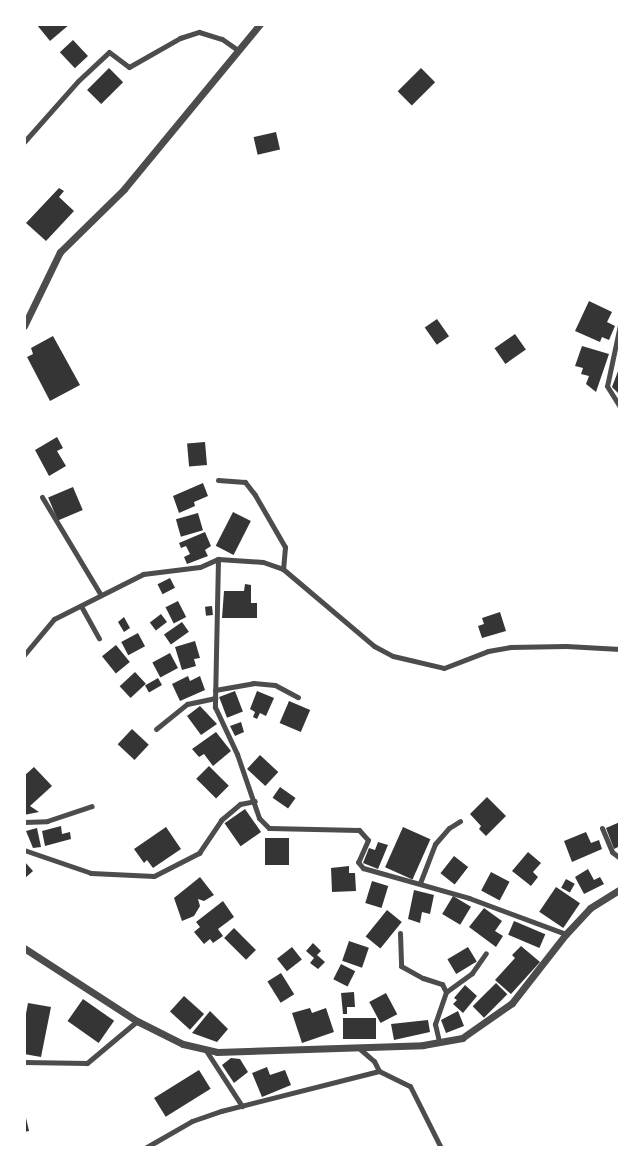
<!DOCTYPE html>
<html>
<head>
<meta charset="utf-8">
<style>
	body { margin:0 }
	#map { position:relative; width:644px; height:1172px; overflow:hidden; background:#fff; font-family:"Libre Baskerville",serif }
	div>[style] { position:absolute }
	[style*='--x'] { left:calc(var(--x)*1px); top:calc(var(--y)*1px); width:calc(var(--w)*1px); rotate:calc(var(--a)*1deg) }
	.building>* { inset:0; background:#353535; transform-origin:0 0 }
	.minor>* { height:5px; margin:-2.5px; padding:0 2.5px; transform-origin:2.5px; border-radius:2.5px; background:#4c4c4c }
	.tertiary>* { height:7px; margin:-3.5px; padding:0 3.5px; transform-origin:3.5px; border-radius:3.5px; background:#4c4c4c }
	span { translate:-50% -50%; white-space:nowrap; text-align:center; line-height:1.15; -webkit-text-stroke:4.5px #fff; paint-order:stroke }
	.frame { position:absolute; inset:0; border:26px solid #fff; pointer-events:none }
</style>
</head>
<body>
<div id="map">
	<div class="building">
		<div style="clip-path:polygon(70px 24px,50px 41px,37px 25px,38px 24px)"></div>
		<div style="left:73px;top:40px;width:22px;height:18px;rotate:47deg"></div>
		<div style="left:109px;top:68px;width:20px;height:31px;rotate:45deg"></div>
		<div style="left:421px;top:68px;width:20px;height:33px;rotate:45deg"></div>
		<div style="left:276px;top:132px;width:18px;height:23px;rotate:77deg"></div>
		<div style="clip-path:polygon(59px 188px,64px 191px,59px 197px,74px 211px,46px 241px,26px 223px)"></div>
		<div style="clip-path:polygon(589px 301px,612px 312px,607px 322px,615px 326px,609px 340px,602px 337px,600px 342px,575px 331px)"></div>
		<div style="left:437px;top:319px;width:21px;height:15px;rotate:55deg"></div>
		<div style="left:515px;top:334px;width:19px;height:25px;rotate:55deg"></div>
		<div style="clip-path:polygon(53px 336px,80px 385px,50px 401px,27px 357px,33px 354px,31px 348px)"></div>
		<div style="clip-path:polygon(582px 346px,609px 354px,596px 392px,586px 384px,589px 376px,581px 374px,583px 368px,575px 366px)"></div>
		<div style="clip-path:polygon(620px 366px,620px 395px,612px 387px)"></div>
		<div style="clip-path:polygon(57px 437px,63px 448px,57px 451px,66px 466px,49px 476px,35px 450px)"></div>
		<div style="left:205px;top:442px;width:23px;height:18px;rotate:85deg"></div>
		<div style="clip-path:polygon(203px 483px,208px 496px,194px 502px,195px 506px,179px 513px,173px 496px)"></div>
		<div style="left:73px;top:487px;width:25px;height:27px;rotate:67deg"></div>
		<div style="left:233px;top:512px;width:20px;height:38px;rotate:27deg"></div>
		<div style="left:198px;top:513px;width:18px;height:23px;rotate:74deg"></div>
		<div style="clip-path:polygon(205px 532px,211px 546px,205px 550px,208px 556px,187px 564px,184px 557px,190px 554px,186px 546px,181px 548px,179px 543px)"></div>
		<div style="left:170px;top:578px;width:11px;height:14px;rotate:63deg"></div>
		<div style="clip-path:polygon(245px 584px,251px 585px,251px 603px,257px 603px,257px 618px,222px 618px,224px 591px,244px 591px)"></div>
		<div style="left:178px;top:601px;width:18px;height:14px;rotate:63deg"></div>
		<div style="left:212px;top:606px;width:9px;height:7px;rotate:84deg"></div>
		<div style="clip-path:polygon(500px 612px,506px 631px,482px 638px,478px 626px,484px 624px,482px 618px)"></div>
		<div style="left:161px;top:614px;width:10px;height:14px;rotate:53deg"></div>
		<div style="clip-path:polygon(124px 617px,130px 628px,124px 632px,118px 622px)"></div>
		<div style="left:182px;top:622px;width:12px;height:22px;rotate:55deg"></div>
		<div style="left:138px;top:633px;width:15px;height:19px;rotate:62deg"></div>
		<div style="clip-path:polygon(195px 641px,200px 658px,194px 659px,196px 666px,182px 670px,175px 647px)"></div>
		<div style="left:116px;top:645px;width:22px;height:18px;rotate:51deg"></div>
		<div style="left:170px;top:653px;width:17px;height:20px;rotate:62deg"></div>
		<div style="left:135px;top:672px;width:16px;height:21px;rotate:47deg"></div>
		<div style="clip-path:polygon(188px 676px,190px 681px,200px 676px,205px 690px,180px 701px,172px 684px)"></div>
		<div style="left:158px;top:678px;width:8px;height:15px;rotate:60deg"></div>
		<div style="left:235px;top:691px;width:22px;height:17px;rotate:69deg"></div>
		<div style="clip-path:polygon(257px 691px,274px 698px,266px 716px,260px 713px,257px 719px,253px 717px,255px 712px,250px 709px)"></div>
		<div style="left:289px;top:701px;width:23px;height:24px;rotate:23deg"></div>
		<div style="clip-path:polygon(200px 706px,217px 724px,201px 735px,187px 716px)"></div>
		<div style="clip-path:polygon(241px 722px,244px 732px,235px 736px,230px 726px)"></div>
		<div style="left:132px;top:729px;width:23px;height:21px;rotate:43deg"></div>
		<div style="clip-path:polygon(216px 732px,231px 751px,213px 766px,204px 754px,199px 757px,192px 749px)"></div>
		<div style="left:260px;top:755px;width:25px;height:19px;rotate:43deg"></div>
		<div style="left:209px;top:766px;width:28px;height:18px;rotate:45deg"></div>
		<div style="clip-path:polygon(34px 767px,52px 786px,30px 806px,39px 812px,24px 815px,24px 776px)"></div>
		<div style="left:280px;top:787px;width:19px;height:13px;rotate:35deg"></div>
		<div style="clip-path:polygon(487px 797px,506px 816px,486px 836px,479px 829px,481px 826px,470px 814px)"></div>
		<div style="left:245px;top:809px;width:28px;height:25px;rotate:55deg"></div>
		<div style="clip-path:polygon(620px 822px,620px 846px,614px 849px,606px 828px)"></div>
		<div style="clip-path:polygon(61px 826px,62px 834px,70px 832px,71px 839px,45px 846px,42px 831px)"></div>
		<div style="clip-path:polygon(166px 827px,181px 849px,153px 868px,147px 860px,144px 863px,134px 849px)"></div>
		<div style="left:403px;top:827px;width:30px;height:44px;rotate:24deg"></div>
		<div style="clip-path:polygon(37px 828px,41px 847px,33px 848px,26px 831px)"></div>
		<div style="clip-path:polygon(586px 832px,591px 843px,599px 840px,602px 849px,572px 862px,564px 841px)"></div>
		<div style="left:265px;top:838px;width:24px;height:27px"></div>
		<div style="clip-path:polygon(378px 842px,388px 845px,378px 869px,363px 863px,369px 848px,375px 850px)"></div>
		<div style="clip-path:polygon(528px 852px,541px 863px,533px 872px,538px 877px,531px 886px,512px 871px)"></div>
		<div style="left:454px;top:856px;width:18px;height:22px;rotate:38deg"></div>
		<div style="clip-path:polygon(24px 861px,33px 871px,24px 879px)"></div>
		<div style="clip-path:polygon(349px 866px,349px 873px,355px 873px,356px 891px,332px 892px,331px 868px)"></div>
		<div style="clip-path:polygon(588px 869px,594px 880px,600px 877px,604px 884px,584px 894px,575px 877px)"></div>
		<div style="left:491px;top:872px;width:21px;height:21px;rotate:28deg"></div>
		<div style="clip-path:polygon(200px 877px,214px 895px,204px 901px,198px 899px,200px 906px,194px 916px,182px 921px,174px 898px)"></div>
		<div style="left:566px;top:879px;width:10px;height:10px;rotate:29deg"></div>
		<div style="left:372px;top:881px;width:17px;height:23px;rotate:17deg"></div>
		<div style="left:556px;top:887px;width:29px;height:30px;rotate:34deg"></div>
		<div style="clip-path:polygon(414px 890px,434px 895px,430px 914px,422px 912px,420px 923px,408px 919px)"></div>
		<div style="left:453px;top:896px;width:21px;height:21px;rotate:31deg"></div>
		<div style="clip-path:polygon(223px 901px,234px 917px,218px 929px,223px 936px,213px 943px,210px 939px,204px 944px,194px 932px,200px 927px,196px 922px)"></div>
		<div style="clip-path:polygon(484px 908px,502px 921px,495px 931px,503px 936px,496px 947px,469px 927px)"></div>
		<div style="left:387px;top:910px;width:19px;height:34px;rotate:39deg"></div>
		<div style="left:514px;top:921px;width:34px;height:15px;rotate:23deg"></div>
		<div style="left:234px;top:928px;width:31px;height:14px;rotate:45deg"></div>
		<div style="left:349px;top:941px;width:21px;height:21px;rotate:19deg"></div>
		<div style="clip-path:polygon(313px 943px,321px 951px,317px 955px,325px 962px,318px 969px,310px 963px,314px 958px,306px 951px)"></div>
		<div style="clip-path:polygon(521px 946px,540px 962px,511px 994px,495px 980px,515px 958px,512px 955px)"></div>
		<div style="left:292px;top:947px;width:16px;height:19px;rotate:52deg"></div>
		<div style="left:468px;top:947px;width:17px;height:24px;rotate:59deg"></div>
		<div style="left:341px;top:964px;width:16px;height:17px;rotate:27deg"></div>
		<div style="left:281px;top:973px;width:25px;height:16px;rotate:58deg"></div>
		<div style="left:496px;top:983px;width:16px;height:33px;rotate:45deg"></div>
		<div style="clip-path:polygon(465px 985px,477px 996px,463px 1013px,453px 1004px,457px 1000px,454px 998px)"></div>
		<div style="clip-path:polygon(354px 992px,355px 1007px,347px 1007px,347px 1014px,343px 1014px,341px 993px)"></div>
		<div style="left:386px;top:993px;width:24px;height:19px;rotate:62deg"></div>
		<div style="left:184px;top:996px;width:27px;height:21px;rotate:42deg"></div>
		<div style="left:83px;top:999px;width:38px;height:27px;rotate:35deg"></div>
		<div style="clip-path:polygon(28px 1003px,51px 1007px,41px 1057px,24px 1054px,24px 1024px)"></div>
		<div style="clip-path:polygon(310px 1008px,312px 1013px,326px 1008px,334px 1032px,302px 1043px,292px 1013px)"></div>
		<div style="clip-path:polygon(210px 1011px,228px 1029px,217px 1042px,192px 1033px)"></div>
		<div style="clip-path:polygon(458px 1011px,464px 1026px,446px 1033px,441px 1020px)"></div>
		<div style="left:376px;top:1018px;width:21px;height:33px;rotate:90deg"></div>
		<div style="clip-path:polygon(428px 1020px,430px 1032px,394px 1040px,391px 1024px)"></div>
		<div style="clip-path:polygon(231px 1058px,240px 1059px,248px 1072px,234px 1083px,222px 1065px)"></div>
		<div style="clip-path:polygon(267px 1067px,270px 1075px,285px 1070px,291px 1085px,262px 1097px,252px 1073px)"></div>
		<div style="left:199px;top:1070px;width:22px;height:53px;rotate:58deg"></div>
		<div style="clip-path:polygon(24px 1109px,29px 1131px,24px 1132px)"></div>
	</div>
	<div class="minor">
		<div style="--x:24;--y:142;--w:81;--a:-48.5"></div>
		<div style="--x:78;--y:81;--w:42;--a:-43.1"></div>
		<div style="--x:109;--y:52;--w:25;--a:37"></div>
		<div style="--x:129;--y:67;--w:59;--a:-29.6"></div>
		<div style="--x:180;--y:38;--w:20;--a:-18"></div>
		<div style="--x:199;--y:32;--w:24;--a:17"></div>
		<div style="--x:222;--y:39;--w:19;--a:35"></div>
		<div style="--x:620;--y:325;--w:62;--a:102"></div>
		<div style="--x:607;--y:386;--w:25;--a:58"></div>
		<div style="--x:218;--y:480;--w:27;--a:4"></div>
		<div style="--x:245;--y:482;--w:16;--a:52"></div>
		<div style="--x:255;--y:495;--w:60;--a:60"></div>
		<div style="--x:285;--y:547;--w:22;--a:95"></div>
		<div style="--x:42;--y:497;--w:114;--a:59"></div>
		<div style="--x:218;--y:559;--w:148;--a:91.2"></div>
		<div style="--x:215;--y:707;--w:52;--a:64.9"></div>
		<div style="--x:237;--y:754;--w:68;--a:71"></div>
		<div style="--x:259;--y:818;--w:14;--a:45"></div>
		<div style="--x:269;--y:828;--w:90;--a:1.3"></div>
		<div style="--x:359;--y:830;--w:13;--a:48"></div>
		<div style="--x:368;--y:840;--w:24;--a:114"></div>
		<div style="--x:358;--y:862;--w:8;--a:50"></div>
		<div style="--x:363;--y:868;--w:110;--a:15.8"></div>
		<div style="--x:469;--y:898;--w:103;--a:20.4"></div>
		<div style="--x:81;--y:606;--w:37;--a:61"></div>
		<div style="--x:24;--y:655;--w:47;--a:-50.2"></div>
		<div style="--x:54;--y:619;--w:100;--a:-26.8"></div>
		<div style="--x:143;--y:574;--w:57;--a:-7"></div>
		<div style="--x:200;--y:567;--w:20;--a:-24"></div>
		<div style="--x:218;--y:559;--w:45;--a:3.8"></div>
		<div style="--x:263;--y:562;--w:21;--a:19"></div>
		<div style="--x:283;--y:569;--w:119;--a:40.2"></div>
		<div style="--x:374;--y:646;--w:21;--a:28"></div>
		<div style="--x:393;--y:656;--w:52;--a:13.2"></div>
		<div style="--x:444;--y:668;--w:47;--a:-21.1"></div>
		<div style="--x:488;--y:651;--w:22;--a:-10"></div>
		<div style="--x:510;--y:647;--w:56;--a:-1"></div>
		<div style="--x:566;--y:646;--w:54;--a:3.2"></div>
		<div style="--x:215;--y:690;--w:39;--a:-10"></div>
		<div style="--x:253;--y:683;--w:22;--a:5"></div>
		<div style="--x:275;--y:685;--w:26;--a:28"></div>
		<div style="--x:156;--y:729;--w:40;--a:-39"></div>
		<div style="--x:187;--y:704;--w:29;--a:-12"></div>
		<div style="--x:24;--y:822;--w:23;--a:-2"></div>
		<div style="--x:47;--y:821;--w:47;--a:-18.4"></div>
		<div style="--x:602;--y:828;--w:26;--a:67"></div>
		<div style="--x:612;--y:852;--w:10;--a:37"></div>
		<div style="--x:24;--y:850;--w:71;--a:18.9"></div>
		<div style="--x:91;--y:873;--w:63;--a:2.7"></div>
		<div style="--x:154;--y:876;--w:51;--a:-27.1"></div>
		<div style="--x:199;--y:853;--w:40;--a:-56"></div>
		<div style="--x:221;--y:820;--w:25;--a:-40"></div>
		<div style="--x:240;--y:804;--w:15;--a:-11"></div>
		<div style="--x:420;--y:883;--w:42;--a:-69"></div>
		<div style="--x:435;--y:844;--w:21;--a:-49"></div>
		<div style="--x:449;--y:828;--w:13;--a:-32"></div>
		<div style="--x:400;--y:933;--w:33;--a:88"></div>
		<div style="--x:401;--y:966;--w:25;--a:29"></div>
		<div style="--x:423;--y:978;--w:20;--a:18"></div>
		<div style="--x:442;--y:984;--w:9;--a:63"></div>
		<div style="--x:446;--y:992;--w:34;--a:109"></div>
		<div style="--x:435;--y:1024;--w:18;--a:77"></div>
		<div style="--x:446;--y:992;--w:32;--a:-36"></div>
		<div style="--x:472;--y:973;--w:24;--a:-55"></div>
		<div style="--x:205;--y:1049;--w:68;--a:57"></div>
		<div style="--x:360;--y:1049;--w:18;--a:41"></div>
		<div style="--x:374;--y:1061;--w:11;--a:63"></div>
		<div style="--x:379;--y:1071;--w:34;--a:26"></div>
		<div style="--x:410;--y:1086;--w:69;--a:63.4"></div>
		<div style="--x:24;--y:1062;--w:63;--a:0.9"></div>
		<div style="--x:87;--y:1063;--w:65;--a:-40"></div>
		<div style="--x:145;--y:1148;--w:54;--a:-29.9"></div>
		<div style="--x:192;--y:1121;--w:31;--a:-19"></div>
		<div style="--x:221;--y:1111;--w:163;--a:-14.2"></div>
	</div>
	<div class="tertiary">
		<div style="--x:24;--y:326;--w:82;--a:-64.1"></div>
		<div style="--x:60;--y:252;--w:90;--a:-44.5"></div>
		<div style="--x:124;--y:189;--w:214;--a:-50.5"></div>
		<div style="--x:24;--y:948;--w:135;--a:32.9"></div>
		<div style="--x:137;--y:1021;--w:51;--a:26.6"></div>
		<div style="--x:183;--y:1044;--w:35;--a:13"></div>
		<div style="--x:217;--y:1052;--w:206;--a:-1.9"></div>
		<div style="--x:423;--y:1045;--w:40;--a:-10"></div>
		<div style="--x:462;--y:1038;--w:61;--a:-35"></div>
		<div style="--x:512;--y:1003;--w:88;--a:-52"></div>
		<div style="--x:566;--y:934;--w:35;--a:-47"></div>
		<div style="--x:590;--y:908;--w:36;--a:-32"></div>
	</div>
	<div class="frame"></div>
</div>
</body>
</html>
